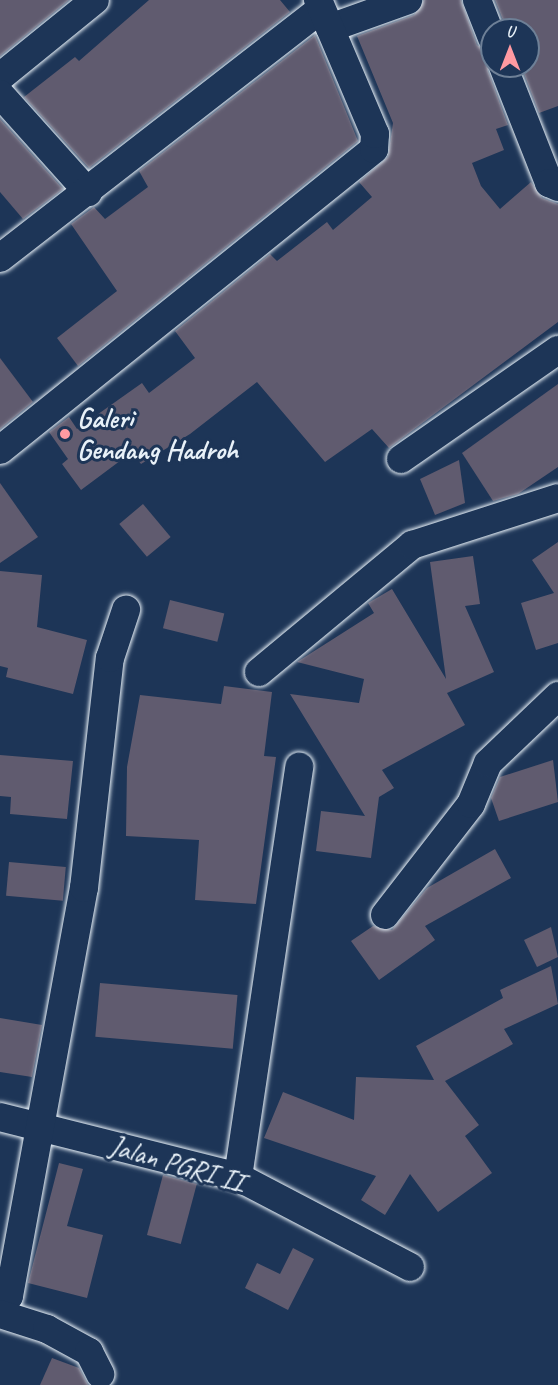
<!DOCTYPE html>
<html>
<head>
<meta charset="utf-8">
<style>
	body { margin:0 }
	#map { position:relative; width:558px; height:1385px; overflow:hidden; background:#1d3557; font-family:Caveat,sans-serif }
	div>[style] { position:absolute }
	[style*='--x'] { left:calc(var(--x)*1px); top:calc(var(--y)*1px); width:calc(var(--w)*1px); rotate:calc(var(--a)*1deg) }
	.building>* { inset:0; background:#605b6f; transform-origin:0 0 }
	.roads { filter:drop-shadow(0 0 2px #e8f1f8) drop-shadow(0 0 2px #e8f1f8) }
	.street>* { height:28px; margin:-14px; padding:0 14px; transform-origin:14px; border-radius:14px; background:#1d3557 }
	.dots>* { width:16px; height:16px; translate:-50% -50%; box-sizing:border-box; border:3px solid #1d3557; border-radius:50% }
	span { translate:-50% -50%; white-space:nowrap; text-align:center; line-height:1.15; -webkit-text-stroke:6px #1d3557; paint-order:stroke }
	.poi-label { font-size:28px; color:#e8f1f8; font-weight:700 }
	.left { translate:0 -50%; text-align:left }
	.street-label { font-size:28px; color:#e8f1f8 }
	.north { position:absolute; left:480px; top:18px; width:60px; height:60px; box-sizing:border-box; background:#1d3557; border:2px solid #6e8097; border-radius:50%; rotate:0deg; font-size:16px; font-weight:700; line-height:24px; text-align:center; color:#e8f1f8 }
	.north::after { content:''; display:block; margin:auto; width:21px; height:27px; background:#ff9aa2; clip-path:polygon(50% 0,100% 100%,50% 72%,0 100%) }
</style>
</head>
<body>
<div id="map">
	<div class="building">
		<div style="clip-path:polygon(0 0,69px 0,0 56px)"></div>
		<div style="clip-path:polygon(149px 0,280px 0,290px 12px,89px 168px,24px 97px,75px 57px,79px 61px)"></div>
		<div style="clip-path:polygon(424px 0,461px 0,477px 45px,492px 54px,488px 71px,508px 125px,496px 129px,504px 150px,472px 163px,481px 186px,500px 209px,531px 182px,542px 198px,558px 204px,558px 322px,389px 448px,372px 429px,325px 462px,257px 382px,190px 434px,141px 464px,132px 452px,81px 490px,62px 464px,68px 459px,49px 432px,69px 417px,77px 429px,142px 383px,149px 393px,195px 358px,175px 331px,270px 254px,277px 261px,327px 222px,333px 230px,372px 197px,359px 182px,388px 157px,393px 123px,357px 36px,414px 15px)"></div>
		<div style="clip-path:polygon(495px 0,558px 0,558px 106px,539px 113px,521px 66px,528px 66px,528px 30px,507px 30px)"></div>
		<div style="clip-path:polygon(315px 35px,358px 141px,78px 366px,57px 338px,117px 291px,71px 224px,94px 207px,105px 219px,148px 187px,139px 171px)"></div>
		<div style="clip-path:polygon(0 119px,63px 189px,23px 219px,0 192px)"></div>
		<div style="clip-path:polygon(0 358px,33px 402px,0 429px)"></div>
		<div style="clip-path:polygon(558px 384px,558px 467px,518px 494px,493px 501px,462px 453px)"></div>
		<div style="clip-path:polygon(459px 460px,465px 503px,435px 515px,420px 479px)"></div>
		<div style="clip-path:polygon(0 483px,38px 537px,0 563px)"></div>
		<div style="left:143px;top:504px;width:43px;height:31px;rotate:50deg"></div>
		<div style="clip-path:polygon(558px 542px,558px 643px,536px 650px,521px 603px,554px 593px,532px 560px)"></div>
		<div style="clip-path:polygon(473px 556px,480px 604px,465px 606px,494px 672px,447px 693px,465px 725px,382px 770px,394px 788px,379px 797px,371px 858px,316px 851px,321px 811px,365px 816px,290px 694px,359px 703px,364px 679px,297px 662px,374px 613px,368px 603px,392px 589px,446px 679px,430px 562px)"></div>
		<div style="clip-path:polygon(0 571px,42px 575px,37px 627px,87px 640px,73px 694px,6px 677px,8px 668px,0 666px)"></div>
		<div style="left:170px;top:600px;width:56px;height:29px;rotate:14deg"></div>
		<div style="clip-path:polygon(224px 686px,272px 692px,264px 756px,276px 757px,256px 904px,195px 900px,199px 840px,126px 836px,127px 767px,140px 695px,221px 704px)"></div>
		<div style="clip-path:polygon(0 755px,73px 761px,67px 819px,10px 814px,11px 797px,0 796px)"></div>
		<div style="clip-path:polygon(553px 760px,558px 802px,499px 821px,491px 798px,500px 777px)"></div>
		<div style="clip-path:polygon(495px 849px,511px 878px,425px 926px,435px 940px,379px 980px,351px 941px,373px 926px,392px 930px,427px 888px)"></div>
		<div style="left:9px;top:862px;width:57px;height:34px;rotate:5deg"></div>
		<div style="clip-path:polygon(551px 927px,558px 957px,537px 967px,524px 940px)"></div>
		<div style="clip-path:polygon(551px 966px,558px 1004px,504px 1029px,513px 1044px,445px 1081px,479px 1125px,465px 1136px,492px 1173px,438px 1212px,410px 1174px,385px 1215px,361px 1200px,376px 1176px,264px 1138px,283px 1092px,354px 1120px,356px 1077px,434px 1080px,416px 1046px,503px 998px,500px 990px)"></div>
		<div style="left:100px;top:983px;width:138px;height:54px;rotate:5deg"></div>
		<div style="clip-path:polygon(0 1018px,42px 1025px,32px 1077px,0 1072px)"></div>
		<div style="clip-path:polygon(59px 1163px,83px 1169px,67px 1226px,103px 1235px,87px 1298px,28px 1283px)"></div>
		<div style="left:163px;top:1175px;width:35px;height:62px;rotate:15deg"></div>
		<div style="clip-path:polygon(293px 1248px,314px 1259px,288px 1310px,245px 1288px,257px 1263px,280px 1274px)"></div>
		<div style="clip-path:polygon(52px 1358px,79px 1368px,88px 1385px,40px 1385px)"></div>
	</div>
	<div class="roads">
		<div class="street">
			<div style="--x:477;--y:0;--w:41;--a:68.5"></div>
			<div style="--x:330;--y:28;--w:83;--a:-19.7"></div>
			<div style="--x:503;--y:66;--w:126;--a:68.5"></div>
			<div style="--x:549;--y:183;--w:10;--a:24"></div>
			<div style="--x:0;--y:77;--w:122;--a:-39"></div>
			<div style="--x:0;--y:94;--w:132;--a:48.1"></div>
			<div style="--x:0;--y:258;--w:406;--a:-37.8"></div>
			<div style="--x:0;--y:450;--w:480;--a:-38.8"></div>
			<div style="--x:374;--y:149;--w:15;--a:-86"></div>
			<div style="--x:375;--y:134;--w:146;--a:-113"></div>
			<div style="--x:401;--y:459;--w:191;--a:-34.8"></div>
			<div style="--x:259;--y:672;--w:199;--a:-39.7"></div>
			<div style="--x:412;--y:545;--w:153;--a:-17.8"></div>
			<div style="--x:385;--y:915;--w:140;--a:-52.2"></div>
			<div style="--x:471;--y:804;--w:44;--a:-67.5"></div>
			<div style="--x:488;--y:763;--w:97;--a:-43.7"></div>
			<div style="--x:0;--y:1117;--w:245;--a:14.1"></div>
			<div style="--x:238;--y:1177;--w:194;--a:27.6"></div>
			<div style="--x:238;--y:1177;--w:415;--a:-81.5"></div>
			<div style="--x:0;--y:1307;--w:14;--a:-51"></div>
			<div style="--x:9;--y:1296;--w:415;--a:-79.6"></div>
			<div style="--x:84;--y:888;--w:231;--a:-83.6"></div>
			<div style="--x:110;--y:658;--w:51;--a:-71.6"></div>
			<div style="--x:0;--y:1314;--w:49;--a:17.7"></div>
			<div style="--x:47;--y:1329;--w:48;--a:28.7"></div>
			<div style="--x:89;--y:1352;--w:25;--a:63"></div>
		</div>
	</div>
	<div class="dots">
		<div style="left:65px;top:434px;background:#ff9aa2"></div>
	</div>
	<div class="poi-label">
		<span class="left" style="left:77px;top:434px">Galeri<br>Gendang Hadroh</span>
	</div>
	<div class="street-label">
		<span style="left:177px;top:1164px;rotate:16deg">Jalan PGRI II</span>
	</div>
	<div class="north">U</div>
</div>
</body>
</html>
